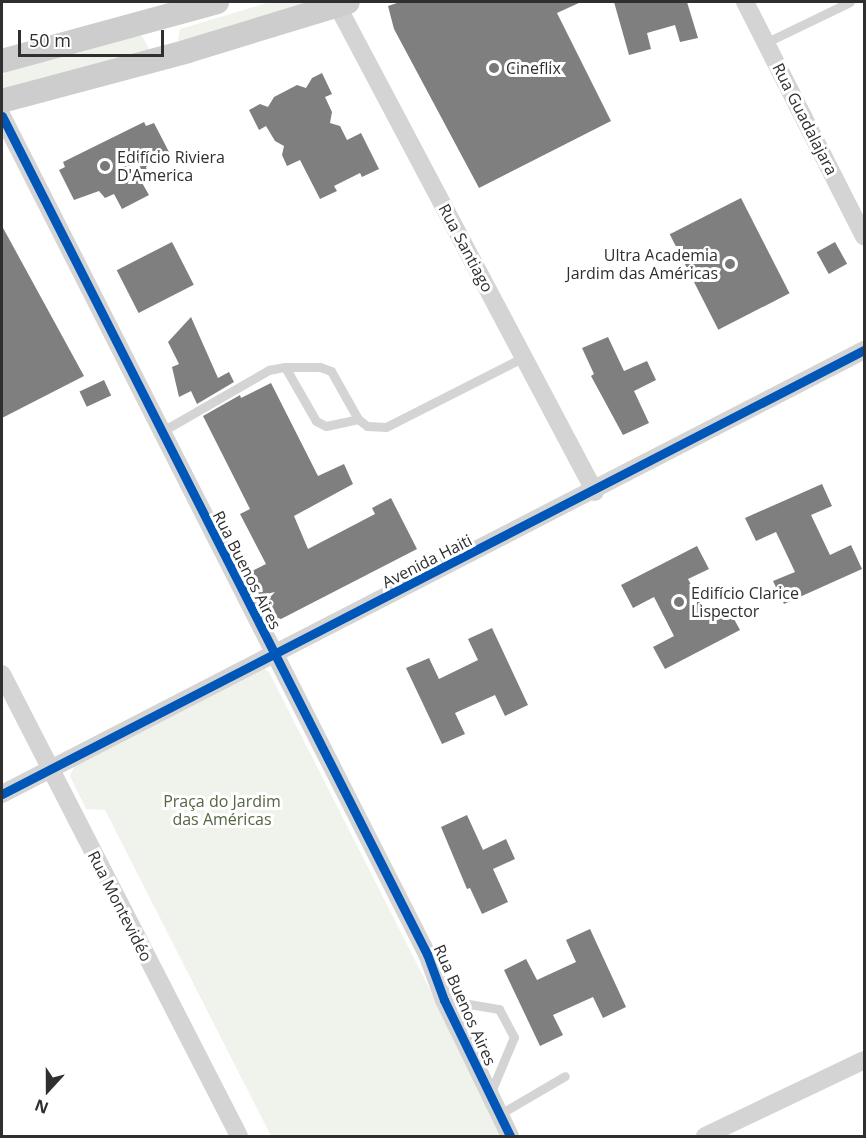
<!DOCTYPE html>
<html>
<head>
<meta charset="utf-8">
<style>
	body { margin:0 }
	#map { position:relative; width:866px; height:1138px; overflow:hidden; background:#fff; font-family:"Open Sans",sans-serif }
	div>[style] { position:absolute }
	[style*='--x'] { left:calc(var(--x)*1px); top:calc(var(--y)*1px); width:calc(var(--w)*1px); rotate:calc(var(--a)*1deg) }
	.green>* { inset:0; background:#f0f2ec }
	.building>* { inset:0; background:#7f7f7f; transform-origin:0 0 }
	.lane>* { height:9px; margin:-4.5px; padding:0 4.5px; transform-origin:4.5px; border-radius:4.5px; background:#d4d4d4 }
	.street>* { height:18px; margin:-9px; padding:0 9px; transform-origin:9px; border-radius:9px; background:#d4d4d4 }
	.secondary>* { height:24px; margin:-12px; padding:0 12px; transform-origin:12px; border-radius:12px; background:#cdcdcd }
	.cycleway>* { height:9px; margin:-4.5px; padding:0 4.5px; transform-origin:4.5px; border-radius:4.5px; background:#0057b8 }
	.dots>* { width:16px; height:16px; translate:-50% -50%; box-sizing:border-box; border:3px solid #fff; border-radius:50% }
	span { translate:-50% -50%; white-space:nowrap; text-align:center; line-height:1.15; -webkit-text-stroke:6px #fff; paint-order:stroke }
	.poi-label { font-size:16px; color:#2f2f2f }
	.left { translate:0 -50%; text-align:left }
	.right { translate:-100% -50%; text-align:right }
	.street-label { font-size:16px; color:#2f2f2f }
	.park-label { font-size:16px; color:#546641 }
	.frame { position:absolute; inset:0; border:3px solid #2f2f2f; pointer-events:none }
	.north { position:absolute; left:18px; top:1060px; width:60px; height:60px; -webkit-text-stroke:4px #fff; paint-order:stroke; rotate:201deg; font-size:16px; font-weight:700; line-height:24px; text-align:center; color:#2f2f2f }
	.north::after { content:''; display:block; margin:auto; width:21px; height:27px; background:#2f2f2f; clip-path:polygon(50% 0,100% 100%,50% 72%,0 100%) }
	.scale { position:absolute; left:18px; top:30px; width:146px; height:27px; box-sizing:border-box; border:3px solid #2f2f2f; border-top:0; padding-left:8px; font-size:18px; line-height:21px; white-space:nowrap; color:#2f2f2f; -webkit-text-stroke:4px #fff; paint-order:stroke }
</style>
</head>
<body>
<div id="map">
	<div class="green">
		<div style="clip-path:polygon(270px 2px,324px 2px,181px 43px,178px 40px,180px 29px)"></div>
		<div style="clip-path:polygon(136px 36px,142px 36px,150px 51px,2px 94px,2px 77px,8px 68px)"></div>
		<div style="clip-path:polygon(264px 669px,269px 672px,504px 1136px,271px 1136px,105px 810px,86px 809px,70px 776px,74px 767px)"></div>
	</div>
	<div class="building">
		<div style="clip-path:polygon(400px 2px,581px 2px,557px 13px,611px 121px,479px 188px,394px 29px,388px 6px)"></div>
		<div style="clip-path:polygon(614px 2px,687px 2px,698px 38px,680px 42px,675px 25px,647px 33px,651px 49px,629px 55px)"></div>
		<div style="clip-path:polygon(322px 73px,332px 94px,325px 97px,332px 112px,330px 123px,340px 126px,347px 140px,361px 133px,379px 169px,362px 177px,360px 173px,334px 186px,337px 191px,320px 199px,300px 160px,287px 166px,282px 155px,284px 146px,275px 141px,266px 126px,259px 130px,249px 110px,260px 104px,268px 107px,274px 97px,297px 85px,306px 88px,312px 78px)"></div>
		<div style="clip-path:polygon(144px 122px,146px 126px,154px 123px,169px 152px,146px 167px,149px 177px,141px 181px,149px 195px,122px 209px,114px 194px,105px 198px,99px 191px,74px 200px,59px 170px,65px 167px,63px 162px)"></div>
		<div style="left:741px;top:198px;width:107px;height:80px;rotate:63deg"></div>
		<div style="clip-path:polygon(2px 226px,84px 376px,2px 418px)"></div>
		<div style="left:172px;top:242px;width:48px;height:62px;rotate:63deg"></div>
		<div style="left:835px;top:242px;width:25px;height:21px;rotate:61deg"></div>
		<div style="clip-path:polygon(191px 317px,218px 378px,229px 372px,234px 382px,197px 404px,191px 391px,179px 397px,172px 367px,179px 364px,168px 342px)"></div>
		<div style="clip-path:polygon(608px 337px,624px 371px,647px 361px,656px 380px,634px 391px,649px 423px,623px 435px,591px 376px,594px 374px,582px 348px)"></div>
		<div style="left:104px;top:380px;width:17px;height:27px;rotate:65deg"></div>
		<div style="clip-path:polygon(271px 383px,318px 476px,344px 464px,353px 484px,294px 516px,308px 549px,375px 514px,372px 508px,391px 498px,417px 549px,281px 619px,270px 615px,248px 573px,266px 564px,240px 514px,250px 509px,203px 416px,240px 395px,241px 398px)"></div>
		<div style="clip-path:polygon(822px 484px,832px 506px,811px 515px,830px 555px,851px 545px,862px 569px,784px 604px,773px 581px,795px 572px,776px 532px,756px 541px,745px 518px)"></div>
		<div style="clip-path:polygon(697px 546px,709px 569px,688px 579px,708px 618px,728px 608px,740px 630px,665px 669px,653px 647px,674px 636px,654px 597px,633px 608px,621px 585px)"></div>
		<div style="clip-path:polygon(492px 628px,528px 705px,505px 716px,495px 695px,455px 713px,465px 734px,442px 744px,406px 668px,429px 658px,439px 679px,478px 660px,468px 639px)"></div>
		<div style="clip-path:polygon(467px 815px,483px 850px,506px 839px,515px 859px,493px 869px,508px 902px,482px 914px,470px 888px,467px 889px,441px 827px)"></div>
		<div style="clip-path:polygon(590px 929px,626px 1007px,603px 1018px,593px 997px,553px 1015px,563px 1035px,540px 1046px,504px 970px,526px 959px,537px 980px,576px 962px,566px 940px)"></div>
	</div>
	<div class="lane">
		<div style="--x:765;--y:43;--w:94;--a:-25.8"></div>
		<div style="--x:285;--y:367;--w:62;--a:60.1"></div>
		<div style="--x:316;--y:421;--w:11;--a:27"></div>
		<div style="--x:326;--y:426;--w:33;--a:-12"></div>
		<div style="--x:161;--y:432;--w:125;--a:-29.9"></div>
		<div style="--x:269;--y:370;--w:16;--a:-11"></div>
		<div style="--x:285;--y:367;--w:35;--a:0"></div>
		<div style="--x:320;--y:367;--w:12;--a:20"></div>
		<div style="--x:331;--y:371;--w:55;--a:60.6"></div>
		<div style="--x:358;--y:419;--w:11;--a:38"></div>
		<div style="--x:367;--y:426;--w:19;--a:3"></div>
		<div style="--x:386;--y:427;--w:155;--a:-26.9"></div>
		<div style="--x:445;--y:1000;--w:55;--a:9.5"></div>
		<div style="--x:499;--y:1009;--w:32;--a:62"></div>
		<div style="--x:514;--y:1037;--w:62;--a:112.8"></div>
		<div style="--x:500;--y:1114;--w:75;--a:-30.3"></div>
	</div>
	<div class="street">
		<div style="--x:745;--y:2;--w:263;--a:63.1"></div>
		<div style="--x:337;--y:5;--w:551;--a:62.09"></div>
		<div style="--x:2;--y:116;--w:940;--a:63.11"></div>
		<div style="--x:427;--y:954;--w:49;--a:69.7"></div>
		<div style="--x:444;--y:1000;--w:151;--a:64.1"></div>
		<div style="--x:2;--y:674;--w:519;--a:62.84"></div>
		<div style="--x:2;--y:794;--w:970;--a:-27.25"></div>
		<div style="--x:705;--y:1136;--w:176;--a:-25.5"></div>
	</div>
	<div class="secondary">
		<div style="--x:2;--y:61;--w:223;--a:-15.3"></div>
		<div style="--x:2;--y:101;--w:193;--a:-15"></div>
		<div style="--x:188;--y:51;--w:167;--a:-17"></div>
	</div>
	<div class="cycleway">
		<div style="--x:2;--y:116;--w:940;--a:63.11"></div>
		<div style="--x:427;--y:954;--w:49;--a:69.7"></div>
		<div style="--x:444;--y:1000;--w:151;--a:64.1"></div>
		<div style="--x:2;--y:794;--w:970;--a:-27.25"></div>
	</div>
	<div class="dots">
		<div style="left:494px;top:68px;background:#787878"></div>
		<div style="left:105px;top:166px;background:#787878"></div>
		<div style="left:730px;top:264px;background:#787878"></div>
		<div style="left:679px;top:602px;background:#787878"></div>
	</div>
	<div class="poi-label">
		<span class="left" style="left:506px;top:68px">Cineflix</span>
		<span class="left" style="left:117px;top:166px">Edifício Riviera<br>D'America</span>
		<span class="right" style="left:718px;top:264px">Ultra Academia<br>Jardim das Américas</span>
		<span class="left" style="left:691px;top:602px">Edifício Clarice<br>Lispector</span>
	</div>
	<div class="street-label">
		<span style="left:805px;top:119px;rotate:63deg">Rua Guadalajara</span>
		<span style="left:466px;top:248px;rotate:62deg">Rua Santiago</span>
		<span style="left:427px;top:561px;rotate:-27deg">Avenida Haiti</span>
		<span style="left:247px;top:570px;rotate:63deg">Rua Buenos Aires</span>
		<span style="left:120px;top:906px;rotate:63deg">Rua Montevidéo</span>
		<span style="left:465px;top:1005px;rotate:66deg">Rua Buenos Aires</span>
	</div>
	<div class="park-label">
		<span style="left:222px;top:810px">Praça do Jardim<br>das Américas</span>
	</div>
	<div class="frame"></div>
	<div class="north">N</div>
	<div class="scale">50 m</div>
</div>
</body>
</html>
